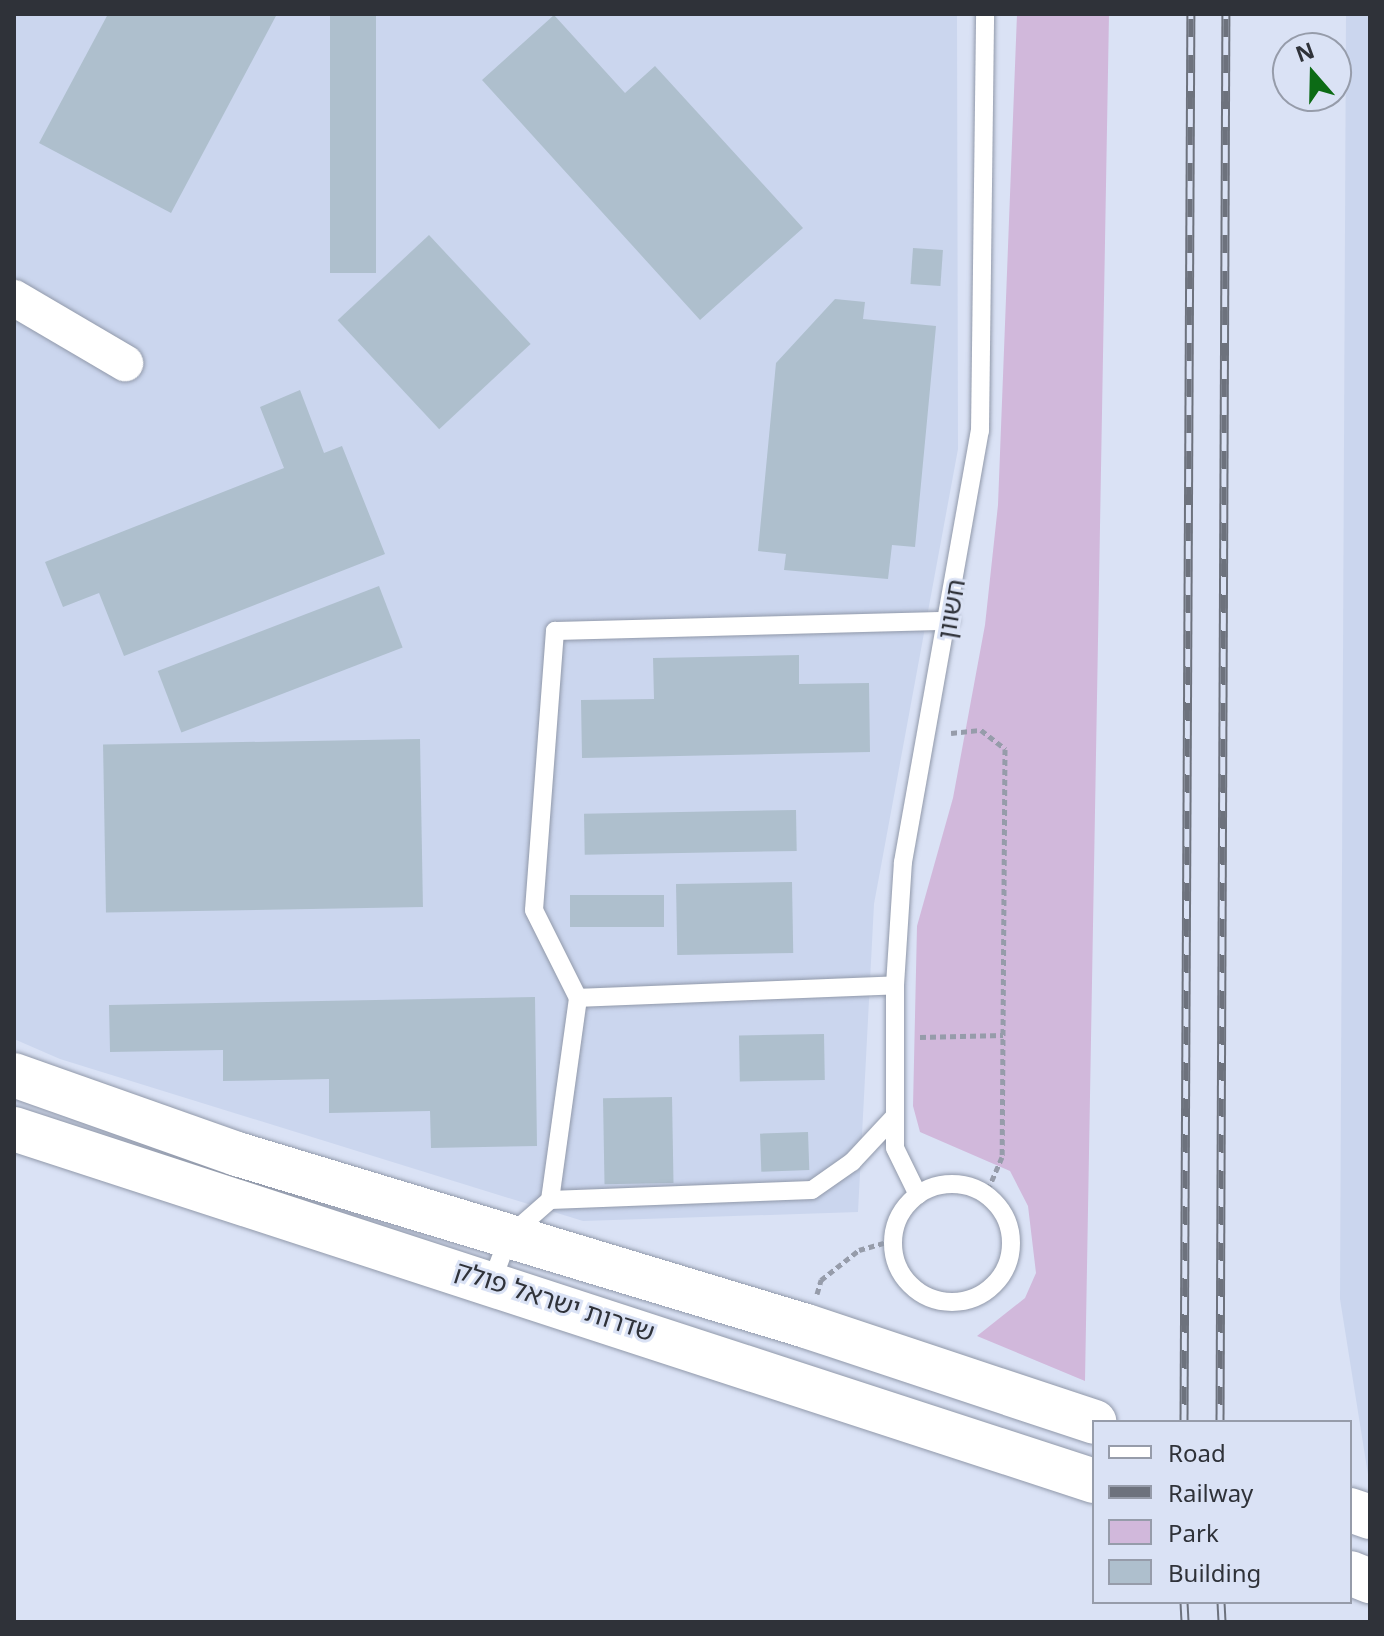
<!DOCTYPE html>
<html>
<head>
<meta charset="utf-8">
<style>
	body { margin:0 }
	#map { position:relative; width:1384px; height:1636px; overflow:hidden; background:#dae2f5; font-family:"Noto Sans","Noto Sans Hebrew",sans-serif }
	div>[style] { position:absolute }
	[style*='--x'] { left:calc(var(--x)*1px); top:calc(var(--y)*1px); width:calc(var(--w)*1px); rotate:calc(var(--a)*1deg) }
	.built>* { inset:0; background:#cbd6ee }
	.green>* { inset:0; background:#d1b8db }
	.building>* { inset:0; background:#aebfcd; transform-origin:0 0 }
	.path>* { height:5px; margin-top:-2.5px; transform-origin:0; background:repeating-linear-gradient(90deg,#969caa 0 6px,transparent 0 10px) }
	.roads { filter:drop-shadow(0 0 2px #9199aa) drop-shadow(0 0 2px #9199aa) }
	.lane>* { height:18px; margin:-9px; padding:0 9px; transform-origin:9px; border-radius:9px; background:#fff }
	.lane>.ring { margin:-9px; padding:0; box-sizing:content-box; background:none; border:18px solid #fff; border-radius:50% }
	.street>* { height:36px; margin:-18px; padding:0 18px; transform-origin:18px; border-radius:18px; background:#fff }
	.secondary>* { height:44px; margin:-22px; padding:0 22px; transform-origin:22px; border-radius:22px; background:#fff }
	.rail>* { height:9px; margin-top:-4.5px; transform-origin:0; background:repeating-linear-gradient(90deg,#dae2f5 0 18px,#6d727d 0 36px); box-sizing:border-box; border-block:2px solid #6d727d }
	span { translate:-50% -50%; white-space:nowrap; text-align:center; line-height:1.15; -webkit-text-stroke:6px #dae2f5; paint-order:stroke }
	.street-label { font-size:26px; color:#2f3239 }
	.frame { position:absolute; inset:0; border:16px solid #2f3239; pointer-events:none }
	.legend { position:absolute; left:1092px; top:1420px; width:260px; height:184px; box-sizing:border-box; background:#dae2f5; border:2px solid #969caa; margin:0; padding:10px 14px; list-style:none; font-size:24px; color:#2f3239 }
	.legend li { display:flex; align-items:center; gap:16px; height:40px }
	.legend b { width:40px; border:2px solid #969caa }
	.north { position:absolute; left:1272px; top:32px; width:80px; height:80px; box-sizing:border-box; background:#dae2f5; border:2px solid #969caa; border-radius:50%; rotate:340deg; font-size:22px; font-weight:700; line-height:32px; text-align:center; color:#2f3239 }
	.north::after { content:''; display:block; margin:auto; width:28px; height:36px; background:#0c6b15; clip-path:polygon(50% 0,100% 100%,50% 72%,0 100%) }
</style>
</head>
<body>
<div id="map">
	<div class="built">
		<div style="clip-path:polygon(14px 14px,957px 14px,958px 449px,874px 904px,858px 1212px,583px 1221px,60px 1059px,14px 1039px)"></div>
		<div style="clip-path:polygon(1346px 14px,1370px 14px,1370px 1487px,1340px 1299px)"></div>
	</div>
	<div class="green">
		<div style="clip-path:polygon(1017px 14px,1109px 14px,1085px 1381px,977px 1336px,1025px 1298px,1036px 1273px,1028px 1206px,1010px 1171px,920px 1132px,913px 1106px,917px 926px,953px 798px,985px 625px,998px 505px)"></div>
	</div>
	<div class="building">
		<div style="clip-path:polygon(108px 14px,277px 14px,171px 213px,39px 143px)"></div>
		<div style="left:330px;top:14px;width:46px;height:259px"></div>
		<div style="clip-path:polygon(554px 15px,625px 93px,655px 66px,803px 228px,700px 320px,482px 80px)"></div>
		<div style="left:429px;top:235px;width:149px;height:125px;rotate:47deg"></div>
		<div style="left:913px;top:248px;width:30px;height:36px;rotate:4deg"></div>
		<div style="clip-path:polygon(835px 299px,865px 302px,863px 319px,936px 326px,915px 547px,892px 545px,888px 579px,784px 570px,786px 554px,758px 551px,776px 363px)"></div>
		<div style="clip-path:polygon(300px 390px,324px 453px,342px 446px,385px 554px,124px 656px,99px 593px,63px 607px,45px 562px,284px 468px,260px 407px)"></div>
		<div style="left:379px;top:586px;width:66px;height:237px;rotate:69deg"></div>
		<div style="clip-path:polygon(799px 655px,799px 684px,869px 683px,870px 752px,582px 758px,581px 700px,654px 699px,653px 658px)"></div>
		<div style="left:420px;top:739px;width:168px;height:317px;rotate:89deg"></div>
		<div style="left:796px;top:810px;width:41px;height:212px;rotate:89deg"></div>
		<div style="left:792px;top:882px;width:71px;height:116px;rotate:89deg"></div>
		<div style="left:664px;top:895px;width:32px;height:94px;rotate:90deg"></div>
		<div style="clip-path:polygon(535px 997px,537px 1146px,431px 1148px,430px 1111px,329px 1113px,329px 1079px,223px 1081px,223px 1050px,110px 1052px,109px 1005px)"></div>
		<div style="left:824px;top:1034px;width:46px;height:85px;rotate:89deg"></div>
		<div style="left:672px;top:1097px;width:86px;height:69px;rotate:89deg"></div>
		<div style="left:808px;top:1132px;width:38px;height:48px;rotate:88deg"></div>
	</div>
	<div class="path">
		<div style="--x:951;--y:733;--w:30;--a:-6"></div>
		<div style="--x:981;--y:730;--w:31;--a:38"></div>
		<div style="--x:1005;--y:749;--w:408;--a:90.4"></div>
		<div style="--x:1002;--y:1157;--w:40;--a:113.4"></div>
		<div style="--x:920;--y:1037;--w:83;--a:-1.4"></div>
		<div style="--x:817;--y:1294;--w:15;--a:-74"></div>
		<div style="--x:821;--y:1280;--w:48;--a:-38.3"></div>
		<div style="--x:859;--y:1250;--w:35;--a:-16"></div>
	</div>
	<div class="roads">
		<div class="lane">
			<div style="--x:578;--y:998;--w:98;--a:-116.6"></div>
			<div style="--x:534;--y:910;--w:280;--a:-85.7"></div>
			<div style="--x:555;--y:631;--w:395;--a:-1.5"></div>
			<div class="ring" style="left:893px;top:1184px;width:100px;height:100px"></div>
			<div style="--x:918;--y:1195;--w:52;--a:-116.1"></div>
			<div style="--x:895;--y:1148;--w:163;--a:-90"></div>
			<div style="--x:895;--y:985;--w:123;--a:-86.3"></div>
			<div style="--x:903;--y:862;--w:438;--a:-79.9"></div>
			<div style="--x:980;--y:431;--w:417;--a:-89.3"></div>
			<div style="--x:550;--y:1200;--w:262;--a:-2.2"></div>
			<div style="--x:812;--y:1190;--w:49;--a:-35"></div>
			<div style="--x:852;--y:1162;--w:60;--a:-47"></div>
			<div style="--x:492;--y:1281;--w:48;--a:-69.3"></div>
			<div style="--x:509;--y:1236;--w:55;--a:-41.3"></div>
			<div style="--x:550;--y:1200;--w:204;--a:-82.1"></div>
			<div style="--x:578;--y:998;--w:317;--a:-2.3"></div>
		</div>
		<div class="street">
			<div style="--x:14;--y:298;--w:129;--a:30.4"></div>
		</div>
		<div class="secondary">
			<div style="--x:14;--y:1075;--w:237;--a:19.5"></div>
			<div style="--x:237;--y:1154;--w:594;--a:16.82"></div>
			<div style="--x:806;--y:1326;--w:304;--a:18.4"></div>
			<div style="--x:14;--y:1129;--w:1136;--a:18.05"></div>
			<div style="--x:1350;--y:1510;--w:21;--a:19"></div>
			<div style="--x:1350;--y:1573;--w:22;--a:22"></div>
		</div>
	</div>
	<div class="rail">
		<div style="--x:1184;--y:1422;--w:1408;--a:-89.72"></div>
		<div style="--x:1220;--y:1422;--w:1408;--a:-89.76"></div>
		<div style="--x:1184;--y:1602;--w:20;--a:87"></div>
		<div style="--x:1221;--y:1602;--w:20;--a:87"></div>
	</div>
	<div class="street-label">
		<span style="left:951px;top:609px;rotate:-80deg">חשוון</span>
		<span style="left:555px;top:1301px;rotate:18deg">שדרות ישראל פולק</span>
	</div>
	<div class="frame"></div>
	<ul class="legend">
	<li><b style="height:10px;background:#fff"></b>Road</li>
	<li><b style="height:10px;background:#6d727d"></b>Railway</li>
	<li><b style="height:22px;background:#d1b8db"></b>Park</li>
	<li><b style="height:22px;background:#aebfcd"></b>Building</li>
	</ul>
	<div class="north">N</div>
</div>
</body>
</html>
